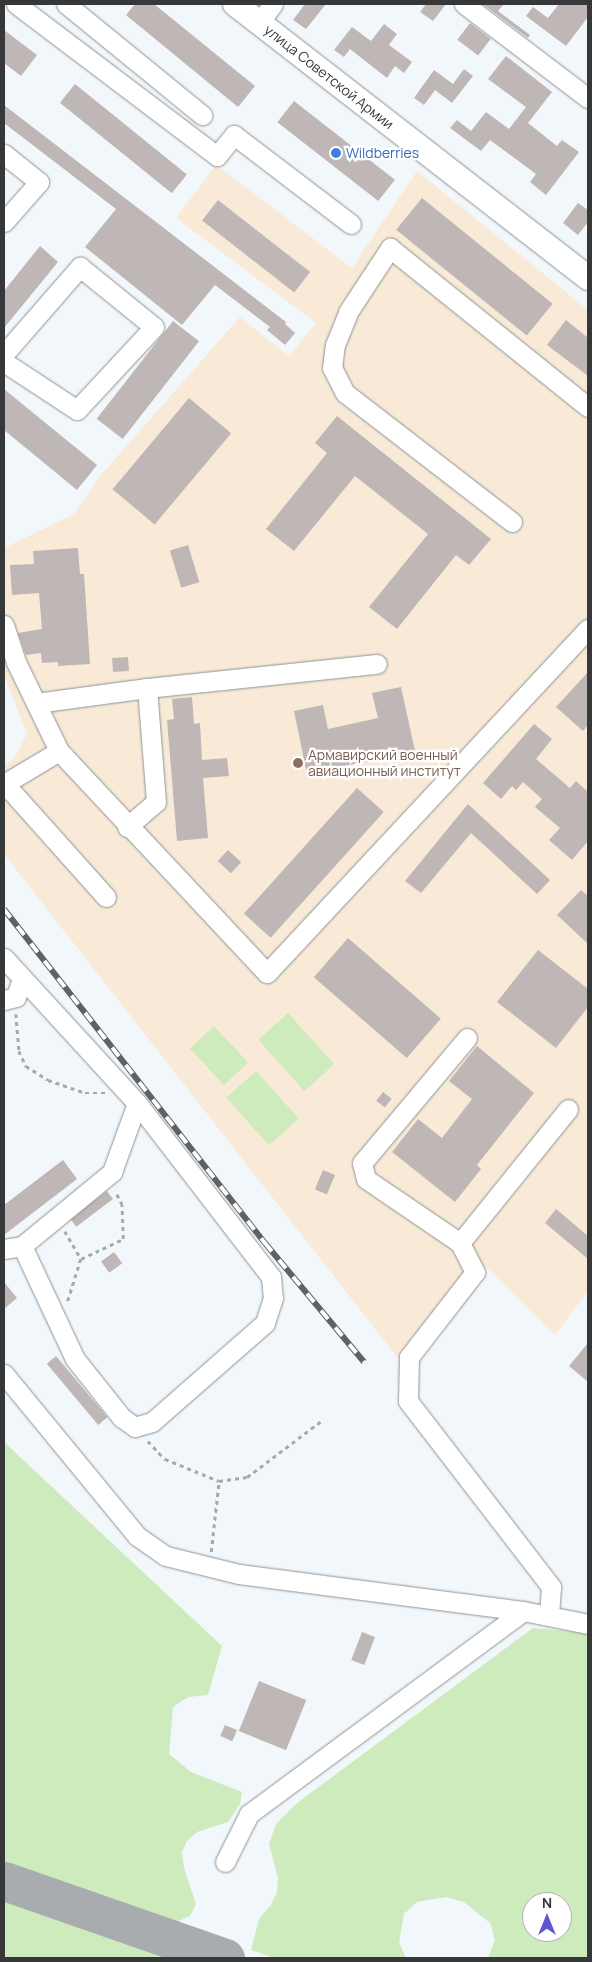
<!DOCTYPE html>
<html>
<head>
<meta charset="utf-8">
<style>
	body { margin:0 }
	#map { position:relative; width:592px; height:1962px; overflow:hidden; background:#f2f7fb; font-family:Manrope,sans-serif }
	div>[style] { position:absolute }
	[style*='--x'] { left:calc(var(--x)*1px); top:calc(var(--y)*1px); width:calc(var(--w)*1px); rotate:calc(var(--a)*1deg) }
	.education>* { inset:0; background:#f8ead7 }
	.green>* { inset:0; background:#ceebbd; transform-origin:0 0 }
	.taxiway>* { height:39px; margin:-19.5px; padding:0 19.5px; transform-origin:19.5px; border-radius:19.5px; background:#a8acaf }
	.building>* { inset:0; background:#beb7b6; transform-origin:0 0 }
	.path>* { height:2.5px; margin-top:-1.25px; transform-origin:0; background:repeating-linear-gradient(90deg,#a6a9ac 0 4px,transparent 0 8px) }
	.roads { filter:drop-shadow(0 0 1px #8d9295) drop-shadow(0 0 1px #8d9295) }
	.minor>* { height:19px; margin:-9.5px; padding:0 9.5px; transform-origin:9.5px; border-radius:9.5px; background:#fff }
	.major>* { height:24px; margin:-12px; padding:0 12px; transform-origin:12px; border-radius:12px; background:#fff }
	.rail>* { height:5.5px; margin-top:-2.75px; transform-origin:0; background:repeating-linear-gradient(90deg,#fff 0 11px,#5f6163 0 22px); box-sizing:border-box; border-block:1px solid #5f6163 }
	.dots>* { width:14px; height:14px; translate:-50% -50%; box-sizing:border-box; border:2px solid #fff; border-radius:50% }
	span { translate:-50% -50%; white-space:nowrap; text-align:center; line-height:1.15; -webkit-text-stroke:4.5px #fff; paint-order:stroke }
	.street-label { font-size:14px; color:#363739 }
	.shop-label { font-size:14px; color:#366cbe }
	.left { translate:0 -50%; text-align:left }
	.education-label { font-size:14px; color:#785e54 }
	.frame { position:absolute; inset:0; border:5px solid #363739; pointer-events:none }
	.north { position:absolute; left:522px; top:1892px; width:50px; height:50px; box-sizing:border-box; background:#fff; border:1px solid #afafb0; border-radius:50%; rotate:0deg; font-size:14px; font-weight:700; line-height:20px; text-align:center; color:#363739 }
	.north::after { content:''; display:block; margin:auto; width:18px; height:22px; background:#5e58d0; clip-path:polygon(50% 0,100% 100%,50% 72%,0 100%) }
</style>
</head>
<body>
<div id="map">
	<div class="education">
		<div style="clip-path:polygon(216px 165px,352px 268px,417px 171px,588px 310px,588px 1291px,555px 1335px,485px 1266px,419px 1357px,397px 1357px,4px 854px,4px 765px,13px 760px,27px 734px,4px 674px,4px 548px,74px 514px,100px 476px,240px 317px,289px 356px,316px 323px,176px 218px)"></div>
	</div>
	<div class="green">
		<div style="left:288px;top:1013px;width:69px;height:40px;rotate:48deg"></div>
		<div style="left:214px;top:1026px;width:50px;height:33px;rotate:47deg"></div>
		<div style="left:256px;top:1071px;width:64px;height:40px;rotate:48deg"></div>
		<div style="clip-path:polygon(4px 1442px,222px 1646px,208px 1695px,188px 1697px,173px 1707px,169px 1754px,191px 1772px,242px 1792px,240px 1804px,228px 1822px,197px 1832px,187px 1841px,182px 1852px,184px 1868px,196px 1904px,190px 1916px,174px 1923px,4px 1862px)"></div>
		<div style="clip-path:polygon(evenodd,533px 1628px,588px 1633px,588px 1958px,488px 1958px,495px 1940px,490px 1923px,464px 1902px,446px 1897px,417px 1902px,404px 1914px,399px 1942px,406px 1958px,275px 1958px,251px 1950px,259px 1919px,271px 1905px,277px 1892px,278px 1878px,269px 1844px,276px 1824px,297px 1803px,533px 1628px,532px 1902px,562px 1902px,562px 1932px,532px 1932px,532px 1902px)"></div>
		<div style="clip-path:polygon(4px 1901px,168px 1958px,4px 1958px)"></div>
	</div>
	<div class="taxiway">
		<div style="--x:4;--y:1881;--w:234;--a:19.2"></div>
	</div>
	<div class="building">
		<div style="clip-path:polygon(135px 4px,154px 4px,255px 86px,238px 107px,126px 15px)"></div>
		<div style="clip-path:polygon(305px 4px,326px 4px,306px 29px,293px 20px)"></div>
		<div style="clip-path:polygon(426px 4px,446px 4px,433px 21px,420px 12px)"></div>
		<div style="clip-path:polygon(504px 4px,498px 11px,530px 35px,528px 38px,484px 5px)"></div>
		<div style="clip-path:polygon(559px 4px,588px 4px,588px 17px,566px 46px,526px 16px,533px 7px,548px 18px)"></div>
		<div style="left:470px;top:23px;width:26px;height:21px;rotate:37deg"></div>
		<div style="clip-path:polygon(384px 24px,397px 34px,389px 45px,412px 62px,404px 73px,395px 66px,387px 78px,350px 49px,344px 57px,334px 50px,352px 27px,371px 41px)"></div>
		<div style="clip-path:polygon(4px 30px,37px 55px,21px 76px,4px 63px)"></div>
		<div style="clip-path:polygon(506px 56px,552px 92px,528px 123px,557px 146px,562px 140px,579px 152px,546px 195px,530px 182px,536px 174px,490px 140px,481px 151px,450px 128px,457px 120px,471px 131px,486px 112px,509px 129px,526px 107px,488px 79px)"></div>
		<div style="clip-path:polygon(464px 69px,473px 76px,452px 103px,435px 90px,424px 105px,414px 98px,434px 70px,453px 84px)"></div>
		<div style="left:75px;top:84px;width:144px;height:24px;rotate:39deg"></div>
		<div style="left:294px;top:101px;width:128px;height:27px;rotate:38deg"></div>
		<div style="clip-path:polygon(4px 105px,286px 322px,285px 324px,295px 333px,285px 345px,267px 330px,270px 327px,215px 285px,182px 325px,85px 247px,116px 209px,4px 123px)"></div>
		<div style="left:422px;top:198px;width:168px;height:41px;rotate:39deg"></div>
		<div style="left:218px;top:200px;width:117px;height:26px;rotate:38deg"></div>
		<div style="clip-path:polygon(578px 203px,588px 210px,588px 222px,578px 235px,563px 223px)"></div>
		<div style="clip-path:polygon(40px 246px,58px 262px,4px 328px,4px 291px)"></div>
		<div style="clip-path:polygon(566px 320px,588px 338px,588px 376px,547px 345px)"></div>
		<div style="left:173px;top:321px;width:33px;height:124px;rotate:38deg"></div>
		<div style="clip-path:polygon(4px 389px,97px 465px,77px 490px,4px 430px)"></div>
		<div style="left:189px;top:398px;width:55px;height:119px;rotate:40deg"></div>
		<div style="clip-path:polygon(337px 416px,491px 539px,469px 565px,456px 555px,397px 629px,369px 607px,428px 534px,355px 476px,294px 551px,266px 529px,327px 453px,315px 443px)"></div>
		<div style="left:188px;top:545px;width:39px;height:19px;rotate:73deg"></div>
		<div style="clip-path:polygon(78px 548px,80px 574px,84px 574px,90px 664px,58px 666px,58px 662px,42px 663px,41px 653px,26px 655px,18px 633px,42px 629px,39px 593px,12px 595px,10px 565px,34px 564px,33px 551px)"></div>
		<div style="left:128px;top:657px;width:14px;height:16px;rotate:86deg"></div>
		<div style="clip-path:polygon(588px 672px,588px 725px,583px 731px,556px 707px)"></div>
		<div style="clip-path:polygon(401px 687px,415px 751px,307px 774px,294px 711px,323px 705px,328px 729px,378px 718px,372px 693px)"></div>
		<div style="clip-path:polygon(192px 697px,194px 724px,200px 723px,202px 760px,227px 758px,229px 776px,203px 778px,208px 838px,177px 841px,167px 720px,174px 719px,172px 699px)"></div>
		<div style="clip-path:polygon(534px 724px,552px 739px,536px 759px,570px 788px,576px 781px,588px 792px,588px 841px,572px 860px,549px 840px,560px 828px,535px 807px,542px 799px,523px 782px,516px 790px,512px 786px,501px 799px,483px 783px)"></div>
		<div style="left:357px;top:788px;width:36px;height:169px;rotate:42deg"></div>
		<div style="clip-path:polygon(468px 804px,550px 880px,537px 894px,471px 833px,421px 893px,405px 881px)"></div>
		<div style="left:228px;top:850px;width:18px;height:15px;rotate:43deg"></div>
		<div style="clip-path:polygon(581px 890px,588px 896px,588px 944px,557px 915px)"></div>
		<div style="left:348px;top:938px;width:123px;height:52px;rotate:41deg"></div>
		<div style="clip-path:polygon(538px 950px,588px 989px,588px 1007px,556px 1048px,497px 1002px)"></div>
		<div style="clip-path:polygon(477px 1046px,534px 1093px,477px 1165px,481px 1169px,455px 1202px,392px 1152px,418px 1119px,442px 1138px,472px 1099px,449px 1081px)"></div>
		<div style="left:383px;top:1092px;width:11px;height:11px;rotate:38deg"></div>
		<div style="clip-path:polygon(63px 1160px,77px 1179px,4px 1235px,4px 1205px)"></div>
		<div style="left:323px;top:1170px;width:13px;height:21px;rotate:23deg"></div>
		<div style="left:107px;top:1191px;width:10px;height:46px;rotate:53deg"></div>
		<div style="clip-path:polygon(556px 1209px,588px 1236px,588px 1259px,545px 1223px)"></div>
		<div style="left:114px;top:1252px;width:14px;height:16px;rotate:54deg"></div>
		<div style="clip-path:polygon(4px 1282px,17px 1298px,4px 1309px)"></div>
		<div style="clip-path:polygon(588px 1343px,588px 1382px,569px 1366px)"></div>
		<div style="left:56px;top:1356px;width:80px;height:12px;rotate:50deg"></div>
		<div style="left:362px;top:1632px;width:14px;height:30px;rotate:21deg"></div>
		<div style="left:259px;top:1681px;width:51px;height:54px;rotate:22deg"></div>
		<div style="left:225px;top:1725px;width:13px;height:12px;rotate:23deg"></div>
	</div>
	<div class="path">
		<div style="--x:16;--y:1014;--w:37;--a:85"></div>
		<div style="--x:19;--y:1051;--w:17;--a:65"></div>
		<div style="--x:26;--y:1066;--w:26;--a:32"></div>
		<div style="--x:48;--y:1080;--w:39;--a:19"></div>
		<div style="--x:85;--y:1093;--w:20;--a:0"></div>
		<div style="--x:65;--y:1231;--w:32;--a:60"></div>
		<div style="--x:81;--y:1259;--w:47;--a:107.3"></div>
		<div style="--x:81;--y:1259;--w:47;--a:-25.5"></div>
		<div style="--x:123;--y:1239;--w:34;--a:-92"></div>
		<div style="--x:122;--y:1205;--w:16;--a:-117"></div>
		<div style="--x:148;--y:1441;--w:25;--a:47"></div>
		<div style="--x:165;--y:1459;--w:58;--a:22.2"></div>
		<div style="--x:219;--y:1481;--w:28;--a:-8"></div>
		<div style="--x:247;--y:1477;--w:93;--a:-37.1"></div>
		<div style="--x:211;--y:1552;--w:71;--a:-83.6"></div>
	</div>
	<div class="roads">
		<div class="minor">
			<div style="--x:16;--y:4;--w:252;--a:37.1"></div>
			<div style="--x:217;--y:156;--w:27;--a:-51"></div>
			<div style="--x:234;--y:135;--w:147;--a:37.3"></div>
			<div style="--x:66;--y:4;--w:176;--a:39.2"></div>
			<div style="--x:464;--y:4;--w:156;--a:37.2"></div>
			<div style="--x:259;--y:23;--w:24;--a:-54"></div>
			<div style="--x:4;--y:154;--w:45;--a:38.7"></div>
			<div style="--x:39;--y:182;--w:53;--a:131.2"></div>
			<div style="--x:4;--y:354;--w:116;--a:-48.9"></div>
			<div style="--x:80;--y:267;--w:95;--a:39"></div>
			<div style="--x:154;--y:327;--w:113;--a:132.9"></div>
			<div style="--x:77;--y:410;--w:87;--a:-146.7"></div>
			<div style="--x:512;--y:522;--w:211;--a:-142.3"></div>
			<div style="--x:345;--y:393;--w:28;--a:-117"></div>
			<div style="--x:332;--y:368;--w:23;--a:-83"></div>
			<div style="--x:335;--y:345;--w:35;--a:-68"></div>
			<div style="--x:348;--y:312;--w:77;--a:-56.7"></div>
			<div style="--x:390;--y:248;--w:254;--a:38.8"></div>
			<div style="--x:4;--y:625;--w:39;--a:72"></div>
			<div style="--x:16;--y:662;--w:99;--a:64.2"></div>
			<div style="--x:36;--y:703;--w:112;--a:-7.7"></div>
			<div style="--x:147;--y:688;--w:231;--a:-6"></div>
			<div style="--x:4;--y:783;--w:153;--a:48.2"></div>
			<div style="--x:4;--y:784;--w:64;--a:-31"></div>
			<div style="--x:59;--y:751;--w:304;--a:46.9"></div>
			<div style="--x:267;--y:973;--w:471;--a:-47"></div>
			<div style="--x:127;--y:827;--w:38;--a:-41"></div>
			<div style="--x:156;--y:802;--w:114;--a:-94.5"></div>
			<div style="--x:4;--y:958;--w:197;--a:47.5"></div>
			<div style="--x:137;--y:1103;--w:220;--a:52.4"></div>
			<div style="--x:271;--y:1277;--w:21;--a:85"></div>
			<div style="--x:273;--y:1298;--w:26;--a:108"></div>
			<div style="--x:265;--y:1323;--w:150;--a:138.8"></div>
			<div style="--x:152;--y:1422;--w:18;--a:164"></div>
			<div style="--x:135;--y:1427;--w:16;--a:-145"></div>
			<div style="--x:122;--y:1418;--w:75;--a:-128.5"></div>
			<div style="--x:75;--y:1359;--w:125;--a:-115.1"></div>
			<div style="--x:4;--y:1000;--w:12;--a:-14"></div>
			<div style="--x:16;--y:997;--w:20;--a:-72"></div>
			<div style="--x:467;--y:1038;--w:163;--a:130"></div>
			<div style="--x:362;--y:1163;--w:16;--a:76"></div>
			<div style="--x:366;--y:1179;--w:114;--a:34.2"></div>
			<div style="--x:460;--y:1243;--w:33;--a:63"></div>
			<div style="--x:475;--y:1272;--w:108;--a:127.8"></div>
			<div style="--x:409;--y:1357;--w:44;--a:91.3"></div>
			<div style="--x:408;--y:1401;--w:235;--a:52.4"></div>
			<div style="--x:551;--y:1587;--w:29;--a:94"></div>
			<div style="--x:460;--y:1243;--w:172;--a:-51.1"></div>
			<div style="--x:4;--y:1249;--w:18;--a:-9"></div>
			<div style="--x:22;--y:1246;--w:117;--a:-39.4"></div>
			<div style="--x:112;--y:1172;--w:73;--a:-70.1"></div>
			<div style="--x:4;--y:1374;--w:210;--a:50.6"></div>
			<div style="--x:137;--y:1536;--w:35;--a:35"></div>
			<div style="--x:166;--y:1556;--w:75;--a:13.9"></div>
			<div style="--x:239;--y:1574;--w:286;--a:7.4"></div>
			<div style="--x:523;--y:1611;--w:66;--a:11.3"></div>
			<div style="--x:225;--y:1862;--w:54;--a:-63.4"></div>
			<div style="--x:249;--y:1814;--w:341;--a:-36.5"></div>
		</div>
		<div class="major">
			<div style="--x:235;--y:4;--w:447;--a:37.8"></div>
		</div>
	</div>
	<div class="rail">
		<div style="--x:4;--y:909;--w:424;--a:52"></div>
		<div style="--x:265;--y:1243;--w:155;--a:50.2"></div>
	</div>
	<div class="dots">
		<div style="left:336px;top:153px;background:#3f7fe0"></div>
		<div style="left:298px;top:763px;background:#8d6e63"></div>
	</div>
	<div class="street-label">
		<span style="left:329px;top:77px;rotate:38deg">улица Советской Армии</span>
	</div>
	<div class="shop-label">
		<span class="left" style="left:346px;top:153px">Wildberries</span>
	</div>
	<div class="education-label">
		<span class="left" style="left:308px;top:763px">Армавирский военный<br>авиационный институт</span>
	</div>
	<div class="frame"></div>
	<div class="north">N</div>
</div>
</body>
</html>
